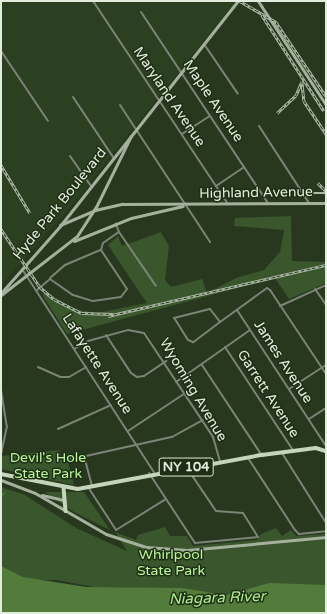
<!DOCTYPE html>
<html>
<head>
<meta charset="utf-8">
<style>
	body { margin:0 }
	#map { position:relative; width:327px; height:614px; overflow:hidden; background:#27381f; font-family:"Varela Round",sans-serif }
	div>[style] { position:absolute }
	[style*='--x'] { left:calc(var(--x)*1px); top:calc(var(--y)*1px); width:calc(var(--w)*1px); rotate:calc(var(--a)*1deg) }
	.built>* { inset:0; background:#2b4020 }
	.green>* { inset:0; background:#3a562c }
	.water>* { inset:0; background:#537c3c }
	.stream>* { height:1px; margin:-0.5px; padding:0 0.5px; transform-origin:0.5px; border-radius:0.5px; background:#537c3c }
	.street>* { height:2px; margin:-1px; padding:0 1px; transform-origin:1px; border-radius:1px; background:#7b8477 }
	.secondary>* { height:3px; margin:-1.5px; padding:0 1.5px; transform-origin:1.5px; border-radius:1.5px; background:#a4b29d }
	.primary>* { height:3.5px; margin:-1.75px; padding:0 1.75px; transform-origin:1.75px; border-radius:1.75px; background:#c3d6bb }
	.rail>* { height:2.5px; margin-top:-1.25px; transform-origin:0; background:repeating-linear-gradient(90deg,#1e2e15 0 3px,#adbaa8 0 6px); box-sizing:border-box; border-block:1px solid #adbaa8 }
	span { translate:-50% -50%; white-space:nowrap; text-align:center; line-height:1.15; -webkit-text-stroke:3px #1e2e15; paint-order:stroke }
	.shield-label span { padding:1px 3px; background:#1e2e15; border:1px solid; border-radius:3px; -webkit-text-stroke-width:0 }
	.shield-label { font-size:13px; color:#e1ecdc; font-weight:700 }
	.street-label { font-size:14px; color:#e1ecdc }
	.park-label { font-size:14px; color:#baf69b }
	.water-label { font-size:15px; color:#aeeb90; font-style:italic }
	.frame { position:absolute; inset:0; border:2px solid #e1ecdc; pointer-events:none }
</style>
</head>
<body>
<div id="map">
	<div class="built">
		<div style="clip-path:polygon(1px 1px,236px 1px,71px 206px,1px 285px)"></div>
	</div>
	<div class="green">
		<div style="clip-path:polygon(291px 216px,292px 261px,326px 262px,326px 283px,289px 299px,275px 278px,67px 334px,43px 296px,44px 290px,73px 309px,98px 313px,147px 303px,108px 245px,118px 236px,122px 246px,161px 232px,169px 246px,165px 280px,171px 287px,202px 279px,207px 293px,236px 278px,264px 270px,280px 252px,284px 230px,234px 226px,235px 218px)"></div>
		<div style="clip-path:polygon(59px 450px,63px 463px,68px 462px,74px 485px,1px 469px,1px 456px)"></div>
		<div style="clip-path:polygon(1px 487px,25px 495px,76px 528px,127px 551px,115px 532px,136px 540px,138px 535px,165px 527px,170px 536px,187px 536px,193px 546px,257px 540px,261px 534px,276px 528px,282px 536px,291px 530px,296px 536px,326px 534px,326px 585px,230px 595px,181px 589px,93px 587px,57px 580px,31px 580px,1px 570px)"></div>
		<div style="clip-path:polygon(45px 492px,84px 492px,110px 530px,72px 511px)"></div>
	</div>
	<div class="water">
		<div style="clip-path:polygon(1px 566px,23px 577px,86px 587px,182px 588px,226px 595px,269px 583px,326px 585px,326px 613px,1px 613px)"></div>
	</div>
	<div class="stream">
		<div style="--x:1;--y:497;--w:6;--a:-59"></div>
	</div>
	<div class="street">
		<div style="--x:93;--y:1;--w:242;--a:56.4"></div>
		<div style="--x:141;--y:12;--w:228;--a:56.4"></div>
		<div style="--x:204;--y:44;--w:60;--a:55.8"></div>
		<div style="--x:1;--y:51;--w:84;--a:56.1"></div>
		<div style="--x:73;--y:97;--w:72;--a:56.3"></div>
		<div style="--x:120;--y:105;--w:164;--a:56.7"></div>
		<div style="--x:259;--y:126;--w:92;--a:57"></div>
		<div style="--x:182;--y:134;--w:33;--a:-33"></div>
		<div style="--x:70;--y:156;--w:37;--a:55"></div>
		<div style="--x:216;--y:186;--w:34;--a:-34"></div>
		<div style="--x:119;--y:232;--w:65;--a:55.6"></div>
		<div style="--x:22;--y:269;--w:242;--a:57"></div>
		<div style="--x:50;--y:278;--w:20;--a:-41"></div>
		<div style="--x:65;--y:265;--w:39;--a:-23"></div>
		<div style="--x:101;--y:250;--w:7;--a:-74"></div>
		<div style="--x:103;--y:243;--w:19;--a:-35"></div>
		<div style="--x:119;--y:232;--w:9;--a:-111"></div>
		<div style="--x:315;--y:289;--w:19;--a:55"></div>
		<div style="--x:37;--y:290;--w:17;--a:-40"></div>
		<div style="--x:50;--y:279;--w:28;--a:35"></div>
		<div style="--x:73;--y:295;--w:21;--a:17"></div>
		<div style="--x:93;--y:301;--w:28;--a:-8"></div>
		<div style="--x:121;--y:297;--w:10;--a:-53"></div>
		<div style="--x:127;--y:289;--w:47;--a:-123.7"></div>
		<div style="--x:280;--y:306;--w:51;--a:-24.5"></div>
		<div style="--x:210;--y:309;--w:16;--a:52"></div>
		<div style="--x:220;--y:322;--w:34;--a:143"></div>
		<div style="--x:193;--y:342;--w:5;--a:-158"></div>
		<div style="--x:188;--y:340;--w:26;--a:-122"></div>
		<div style="--x:174;--y:318;--w:37;--a:-14"></div>
		<div style="--x:237;--y:310;--w:163;--a:56.8"></div>
		<div style="--x:220;--y:322;--w:58;--a:-35.9"></div>
		<div style="--x:267;--y:288;--w:4;--a:34"></div>
		<div style="--x:270;--y:290;--w:101;--a:56.3"></div>
		<div style="--x:106;--y:335;--w:45;--a:56.7"></div>
		<div style="--x:131;--y:373;--w:7;--a:34"></div>
		<div style="--x:137;--y:377;--w:7;--a:-8"></div>
		<div style="--x:144;--y:376;--w:27;--a:-34"></div>
		<div style="--x:225;--y:347;--w:123;--a:56.6"></div>
		<div style="--x:74;--y:349;--w:16;--a:-30"></div>
		<div style="--x:88;--y:341;--w:41;--a:-15.4"></div>
		<div style="--x:128;--y:330;--w:16;--a:11"></div>
		<div style="--x:144;--y:333;--w:125;--a:56.4"></div>
		<div style="--x:213;--y:437;--w:26;--a:74"></div>
		<div style="--x:202;--y:365;--w:107;--a:56.5"></div>
		<div style="--x:38;--y:367;--w:24;--a:24"></div>
		<div style="--x:60;--y:377;--w:9;--a:0"></div>
		<div style="--x:69;--y:377;--w:20;--a:-30"></div>
		<div style="--x:176;--y:382;--w:90;--a:-35.1"></div>
		<div style="--x:289;--y:389;--w:44;--a:-33"></div>
		<div style="--x:1;--y:390;--w:36;--a:81"></div>
		<div style="--x:7;--y:426;--w:29;--a:102"></div>
		<div style="--x:309;--y:419;--w:20;--a:-33"></div>
		<div style="--x:58;--y:429;--w:58;--a:-24.4"></div>
		<div style="--x:128;--y:431;--w:67;--a:-33.5"></div>
		<div style="--x:282;--y:453;--w:83;--a:57.8"></div>
		<div style="--x:84;--y:456;--w:31;--a:75"></div>
		<div style="--x:248;--y:458;--w:86;--a:56.9"></div>
		<div style="--x:295;--y:530;--w:6;--a:45"></div>
		<div style="--x:299;--y:534;--w:27;--a:-6"></div>
		<div style="--x:68;--y:460;--w:107;--a:-12.5"></div>
		<div style="--x:172;--y:437;--w:35;--a:-29"></div>
		<div style="--x:149;--y:473;--w:84;--a:56.7"></div>
		<div style="--x:195;--y:543;--w:63;--a:-5.4"></div>
		<div style="--x:258;--y:537;--w:28;--a:-122"></div>
		<div style="--x:243;--y:513;--w:27;--a:-176"></div>
		<div style="--x:216;--y:511;--w:52;--a:-124"></div>
		<div style="--x:88;--y:487;--w:51;--a:56.9"></div>
		<div style="--x:116;--y:530;--w:59;--a:-31.8"></div>
	</div>
	<div class="secondary">
		<div style="--x:258;--y:1;--w:124;--a:56.8"></div>
		<div style="--x:60;--y:225;--w:38;--a:-23"></div>
		<div style="--x:95;--y:210;--w:28;--a:-13"></div>
		<div style="--x:122;--y:204;--w:204;--a:-0.3"></div>
		<div style="--x:74;--y:241;--w:61;--a:-22"></div>
		<div style="--x:131;--y:218;--w:53;--a:-13"></div>
		<div style="--x:1;--y:293;--w:89;--a:-48.6"></div>
		<div style="--x:60;--y:226;--w:287;--a:-51.7"></div>
		<div style="--x:1;--y:295;--w:96;--a:-37.8"></div>
		<div style="--x:77;--y:236;--w:35;--a:-57"></div>
		<div style="--x:96;--y:207;--w:79;--a:-63.8"></div>
		<div style="--x:1;--y:480;--w:36;--a:21"></div>
		<div style="--x:35;--y:493;--w:82;--a:30"></div>
		<div style="--x:106;--y:534;--w:42;--a:18"></div>
		<div style="--x:146;--y:547;--w:41;--a:4.2"></div>
		<div style="--x:187;--y:550;--w:140;--a:-5.3"></div>
		<div style="--x:42;--y:495;--w:22;--a:13"></div>
	</div>
	<div class="primary">
		<div style="--x:1;--y:474;--w:78;--a:11"></div>
		<div style="--x:78;--y:489;--w:187;--a:-10.5"></div>
		<div style="--x:262;--y:455;--w:54;--a:-7.4"></div>
		<div style="--x:316;--y:448;--w:10;--a:17"></div>
		<div style="--x:64;--y:488;--w:23;--a:85"></div>
	</div>
	<div class="rail">
		<div style="--x:240;--y:1;--w:42;--a:30.3"></div>
		<div style="--x:276;--y:22;--w:89;--a:56"></div>
		<div style="--x:262;--y:15;--w:114;--a:57.1"></div>
		<div style="--x:302;--y:81;--w:20;--a:84"></div>
		<div style="--x:304;--y:101;--w:40;--a:56"></div>
		<div style="--x:277;--y:113;--w:26;--a:-43"></div>
		<div style="--x:296;--y:95;--w:13;--a:-67"></div>
		<div style="--x:1;--y:165;--w:56;--a:58.9"></div>
		<div style="--x:318;--y:183;--w:11;--a:45"></div>
		<div style="--x:308;--y:193;--w:18;--a:0"></div>
		<div style="--x:1;--y:229;--w:70;--a:56.1"></div>
		<div style="--x:40;--y:287;--w:18;--a:41"></div>
		<div style="--x:54;--y:299;--w:31;--a:27"></div>
		<div style="--x:82;--y:313;--w:31;--a:2"></div>
		<div style="--x:108;--y:316;--w:224;--a:-13.2"></div>
	</div>
	<div class="shield-label">
		<span style="left:186px;top:467px">NY 104</span>
	</div>
	<div class="street-label">
		<span style="left:169px;top:97px;rotate:56deg">Maryland Avenue</span>
		<span style="left:213px;top:101px;rotate:56deg">Maple Avenue</span>
		<span style="left:256px;top:193px;rotate:-1deg">Highland Avenue</span>
		<span style="left:60px;top:204px;rotate:-51deg">Hyde Park Boulevard</span>
		<span style="left:283px;top:362px;rotate:57deg">James Avenue</span>
		<span style="left:97px;top:364px;rotate:57deg">Lafayette Avenue</span>
		<span style="left:193px;top:390px;rotate:59deg">Wyoming Avenue</span>
		<span style="left:268px;top:394px;rotate:57deg">Garrett Avenue</span>
	</div>
	<div class="park-label">
		<span style="left:48px;top:466px">Devil's Hole<br>State Park</span>
		<span style="left:171px;top:563px">Whirlpool<br>State Park</span>
	</div>
	<div class="water-label">
		<span style="left:217px;top:598px;rotate:-2deg">Niagara River</span>
	</div>
	<div class="frame"></div>
</div>
</body>
</html>
